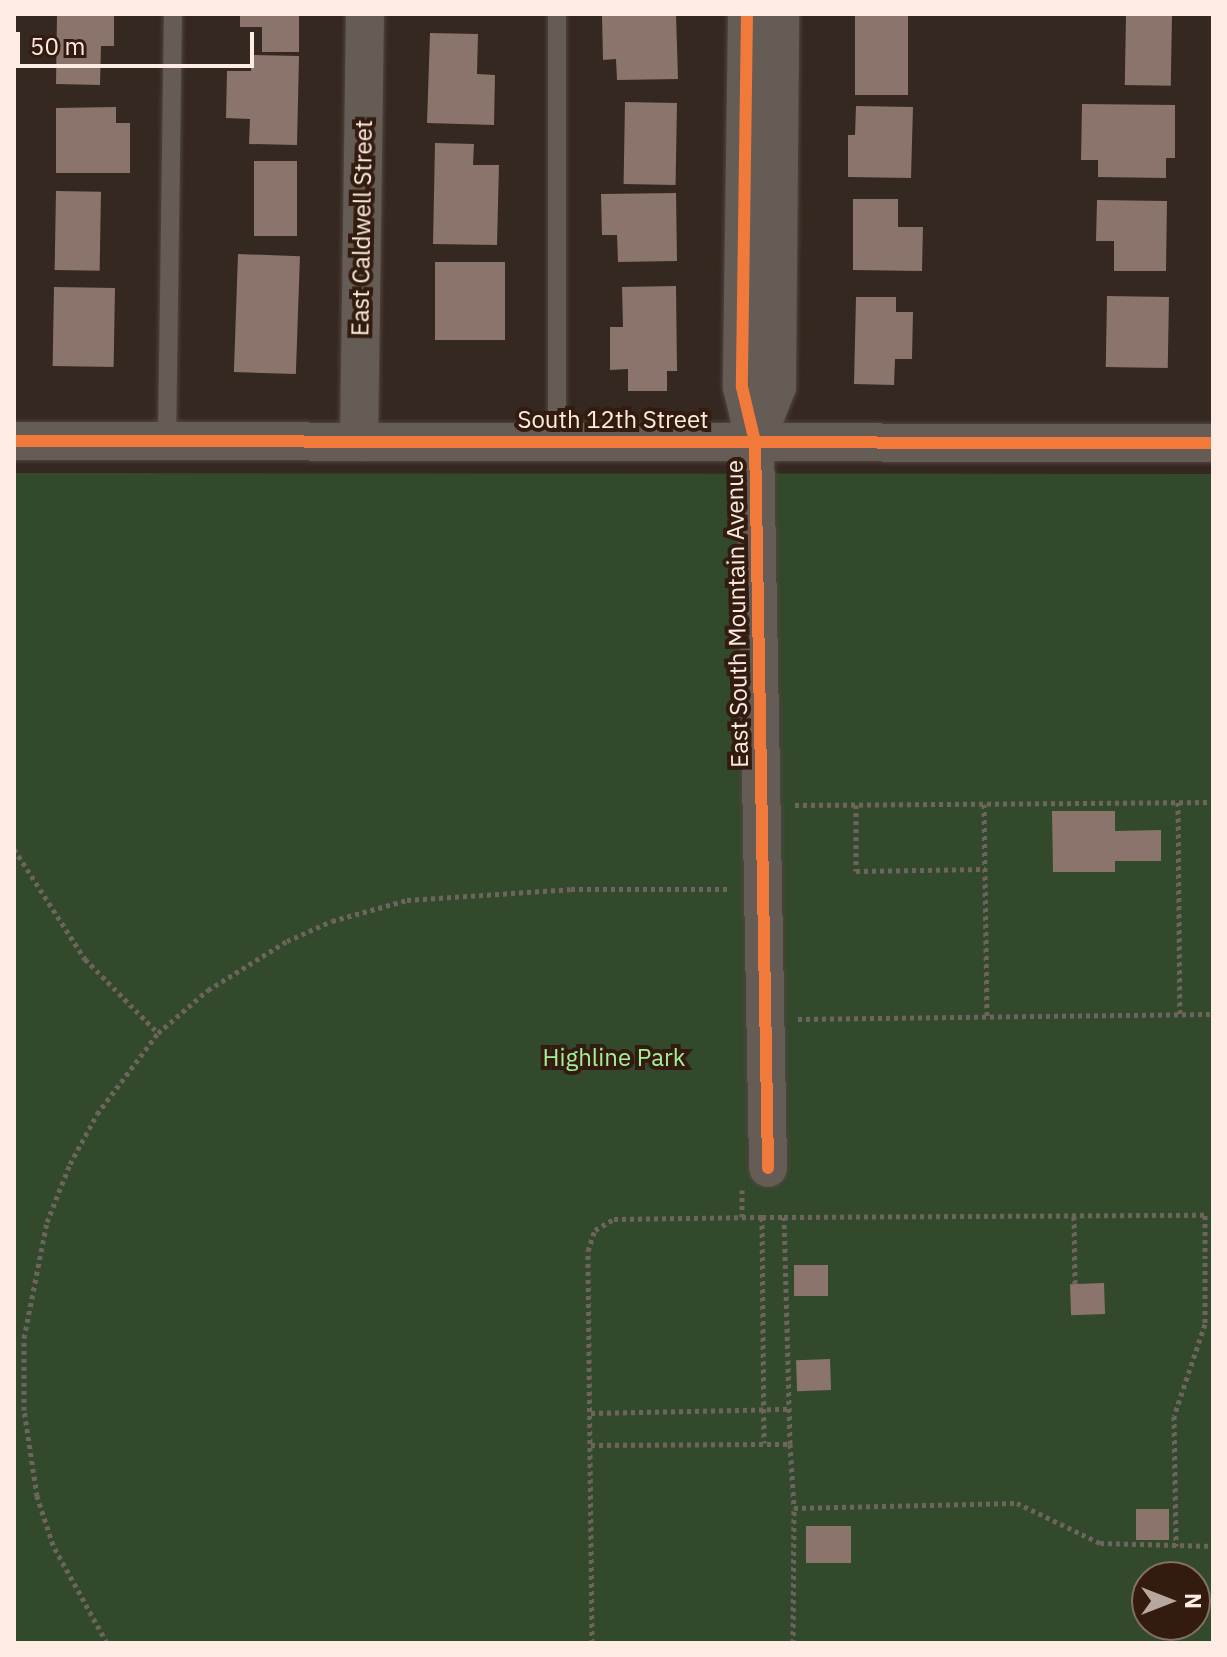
<!DOCTYPE html>
<html>
<head>
<meta charset="utf-8">
<style>
	body { margin:0 }
	#map { position:relative; width:1227px; height:1657px; overflow:hidden; background:#352820; font-family:"IBM Plex Sans",sans-serif }
	div>[style] { position:absolute }
	[style*='--x'] { left:calc(var(--x)*1px); top:calc(var(--y)*1px); width:calc(var(--w)*1px); rotate:calc(var(--a)*1deg) }
	.green>* { inset:0; background:#32492b }
	.building>* { inset:0; background:#8a746b; transform-origin:0 0 }
	.path>* { height:5px; margin-top:-2.5px; transform-origin:0; background:repeating-linear-gradient(90deg,#6d645e 0 4px,transparent 0 8px) }
	.roads { filter:drop-shadow(0 0 2px #51453f) drop-shadow(0 0 2px #51453f) }
	.service>* { height:18px; margin:-9px; padding:0 9px; transform-origin:9px; border-radius:9px; background:#665c56 }
	.minor>* { height:38px; margin:-19px; padding:0 19px; transform-origin:19px; border-radius:19px; background:#665c56 }
	.cycleway>* { height:12px; margin:-6px; padding:0 6px; transform-origin:6px; border-radius:6px; background:#f17a3a }
	span { translate:-50% -50%; white-space:nowrap; text-align:center; line-height:1.15; -webkit-text-stroke:8px #331c0f; paint-order:stroke }
	.street-label { font-size:24px; color:#fcece3 }
	.park-label { font-size:24px; color:#a2ee99 }
	.frame { position:absolute; inset:0; border:16px solid #fcece3; pointer-events:none }
	.north { position:absolute; left:1131px; top:1561px; width:80px; height:80px; box-sizing:border-box; background:#331c0f; border:2px solid #836f64; border-radius:50%; rotate:90deg; font-size:22px; font-weight:700; line-height:32px; text-align:center; color:#fcece3 }
	.north::after { content:''; display:block; margin:auto; width:28px; height:36px; background:#b6a79f; clip-path:polygon(50% 0,100% 100%,50% 72%,0 100%) }
	.scale { position:absolute; left:16px; top:32px; width:238px; height:36px; box-sizing:border-box; border:4px solid #fcece3; border-top:0; padding-left:10px; font-size:24px; line-height:28px; white-space:nowrap; color:#fcece3; -webkit-text-stroke:6px #331c0f; paint-order:stroke }
</style>
</head>
<body>
<div id="map">
	<div class="green">
		<div style="clip-path:polygon(evenodd,14px 473px,1213px 474px,1213px 1643px,14px 1643px,14px 473px,1147px 1577px,1195px 1577px,1195px 1625px,1147px 1625px,1147px 1577px)"></div>
	</div>
	<div class="building">
		<div style="clip-path:polygon(57px 14px,114px 14px,114px 46px,101px 46px,100px 85px,56px 84px)"></div>
		<div style="clip-path:polygon(240px 14px,299px 14px,299px 52px,262px 52px,262px 27px,240px 27px)"></div>
		<div style="clip-path:polygon(676px 14px,678px 79px,617px 80px,616px 59px,603px 60px,602px 16px)"></div>
		<div style="left:855px;top:14px;width:53px;height:81px"></div>
		<div style="left:1126px;top:15px;width:46px;height:70px;rotate:1deg"></div>
		<div style="clip-path:polygon(430px 33px,478px 34px,477px 74px,495px 75px,494px 125px,427px 123px)"></div>
		<div style="clip-path:polygon(251px 55px,299px 56px,297px 145px,249px 144px,250px 119px,226px 118px,227px 71px,251px 71px)"></div>
		<div style="left:625px;top:102px;width:52px;height:82px;rotate:1deg"></div>
		<div style="clip-path:polygon(1082px 104px,1175px 105px,1175px 158px,1166px 158px,1166px 178px,1098px 177px,1098px 160px,1081px 160px)"></div>
		<div style="clip-path:polygon(856px 106px,913px 107px,911px 178px,848px 177px,848px 135px,855px 135px)"></div>
		<div style="clip-path:polygon(116px 107px,116px 123px,130px 123px,130px 173px,56px 173px,56px 108px)"></div>
		<div style="clip-path:polygon(435px 143px,474px 144px,473px 165px,499px 165px,497px 245px,433px 244px)"></div>
		<div style="left:254px;top:161px;width:43px;height:75px"></div>
		<div style="left:56px;top:191px;width:45px;height:79px;rotate:1deg"></div>
		<div style="clip-path:polygon(676px 193px,677px 261px,618px 262px,617px 235px,602px 235px,601px 194px)"></div>
		<div style="clip-path:polygon(853px 199px,898px 199px,898px 227px,923px 227px,922px 271px,853px 270px)"></div>
		<div style="clip-path:polygon(1097px 200px,1167px 201px,1166px 271px,1114px 271px,1114px 241px,1096px 241px)"></div>
		<div style="left:238px;top:254px;width:62px;height:118px;rotate:2deg"></div>
		<div style="left:435px;top:262px;width:70px;height:78px"></div>
		<div style="clip-path:polygon(676px 286px,677px 371px,667px 371px,667px 391px,628px 391px,628px 369px,610px 370px,610px 327px,623px 327px,622px 287px)"></div>
		<div style="left:54px;top:287px;width:61px;height:79px;rotate:1deg"></div>
		<div style="left:1107px;top:296px;width:62px;height:71px;rotate:1deg"></div>
		<div style="clip-path:polygon(856px 297px,896px 297px,896px 312px,913px 312px,912px 359px,895px 359px,894px 385px,854px 384px)"></div>
		<div style="clip-path:polygon(1052px 811px,1115px 811px,1115px 831px,1161px 830px,1161px 861px,1115px 861px,1115px 872px,1053px 872px)"></div>
		<div style="left:828px;top:1265px;width:31px;height:34px;rotate:90deg"></div>
		<div style="left:1104px;top:1283px;width:31px;height:34px;rotate:88deg"></div>
		<div style="left:830px;top:1359px;width:31px;height:34px;rotate:88deg"></div>
		<div style="left:1136px;top:1509px;width:33px;height:31px"></div>
		<div style="left:806px;top:1526px;width:45px;height:37px"></div>
	</div>
	<div class="path">
		<div style="--x:1178;--y:802;--w:212;--a:89.5"></div>
		<div style="--x:984;--y:804;--w:213;--a:89.2"></div>
		<div style="--x:795;--y:805;--w:418;--a:-0.4"></div>
		<div style="--x:856;--y:805;--w:66;--a:90"></div>
		<div style="--x:856;--y:871;--w:129;--a:-0.9"></div>
		<div style="--x:14;--y:849;--w:131;--a:57.2"></div>
		<div style="--x:85;--y:959;--w:104;--a:45.4"></div>
		<div style="--x:798;--y:1019;--w:415;--a:-0.7"></div>
		<div style="--x:742;--y:1190;--w:27;--a:90"></div>
		<div style="--x:1074;--y:1216;--w:68;--a:89.2"></div>
		<div style="--x:762;--y:1217;--w:22;--a:0"></div>
		<div style="--x:591;--y:1413;--w:198;--a:-1.2"></div>
		<div style="--x:790;--y:1444;--w:227;--a:-91.5"></div>
		<div style="--x:784;--y:1217;--w:421;--a:-0.3"></div>
		<div style="--x:1205;--y:1215;--w:109;--a:90"></div>
		<div style="--x:1205;--y:1324;--w:97;--a:108.6"></div>
		<div style="--x:1174;--y:1416;--w:130;--a:89.1"></div>
		<div style="--x:591;--y:1445;--w:199;--a:-0.3"></div>
		<div style="--x:790;--y:1444;--w:64;--a:86.4"></div>
		<div style="--x:794;--y:1508;--w:223;--a:-1.3"></div>
		<div style="--x:1017;--y:1503;--w:92;--a:25.7"></div>
		<div style="--x:1100;--y:1543;--w:113;--a:1.5"></div>
		<div style="--x:107;--y:1643;--w:112;--a:-118.9"></div>
		<div style="--x:53;--y:1545;--w:52;--a:-108.1"></div>
		<div style="--x:37;--y:1496;--w:87;--a:-98.6"></div>
		<div style="--x:24;--y:1410;--w:72;--a:-90"></div>
		<div style="--x:24;--y:1338;--w:118;--a:-78.8"></div>
		<div style="--x:47;--y:1222;--w:62;--a:-68.4"></div>
		<div style="--x:70;--y:1164;--w:57;--a:-61.6"></div>
		<div style="--x:97;--y:1114;--w:101;--a:-53"></div>
		<div style="--x:158;--y:1033;--w:66;--a:-40.7"></div>
		<div style="--x:208;--y:990;--w:93;--a:-31.8"></div>
		<div style="--x:287;--y:941;--w:49;--a:-24"></div>
		<div style="--x:332;--y:921;--w:78;--a:-15.6"></div>
		<div style="--x:407;--y:900;--w:164;--a:-3.8"></div>
		<div style="--x:571;--y:889;--w:160;--a:0"></div>
		<div style="--x:592;--y:1643;--w:392;--a:-90.6"></div>
		<div style="--x:588;--y:1251;--w:22;--a:-72"></div>
		<div style="--x:595;--y:1230;--w:22;--a:-30"></div>
		<div style="--x:614;--y:1219;--w:148;--a:-0.8"></div>
		<div style="--x:762;--y:1217;--w:226;--a:89.5"></div>
		<div style="--x:793;--y:1643;--w:135;--a:-89.6"></div>
	</div>
	<div class="roads">
		<div class="service">
			<div style="--x:557;--y:14;--w:429;--a:90"></div>
			<div style="--x:167;--y:441;--w:427;--a:-89.2"></div>
		</div>
		<div class="minor">
			<div style="--x:747;--y:14;--w:373;--a:90.8"></div>
			<div style="--x:742;--y:387;--w:57;--a:76.7"></div>
			<div style="--x:755;--y:442;--w:726;--a:88.97"></div>
			<div style="--x:14;--y:441;--w:1199;--a:0.1"></div>
			<div style="--x:359;--y:442;--w:428;--a:-89.2"></div>
			<div style="--x:755;--y:442;--w:59;--a:-68.2"></div>
			<div style="--x:777;--y:387;--w:373;--a:-89.5"></div>
		</div>
	</div>
	<div class="cycleway">
		<div style="--x:747;--y:14;--w:373;--a:90.8"></div>
		<div style="--x:742;--y:387;--w:57;--a:76.7"></div>
		<div style="--x:755;--y:442;--w:726;--a:88.97"></div>
		<div style="--x:14;--y:441;--w:1199;--a:0.1"></div>
	</div>
	<div class="street-label">
		<span style="left:362px;top:228px;rotate:-89deg">East Caldwell Street</span>
		<span style="left:613px;top:420px">South 12th Street</span>
		<span style="left:737px;top:614px;rotate:-91deg">East South Mountain Avenue</span>
	</div>
	<div class="park-label">
		<span style="left:614px;top:1058px">Highline Park</span>
	</div>
	<div class="frame"></div>
	<div class="north">N</div>
	<div class="scale">50 m</div>
</div>
</body>
</html>
